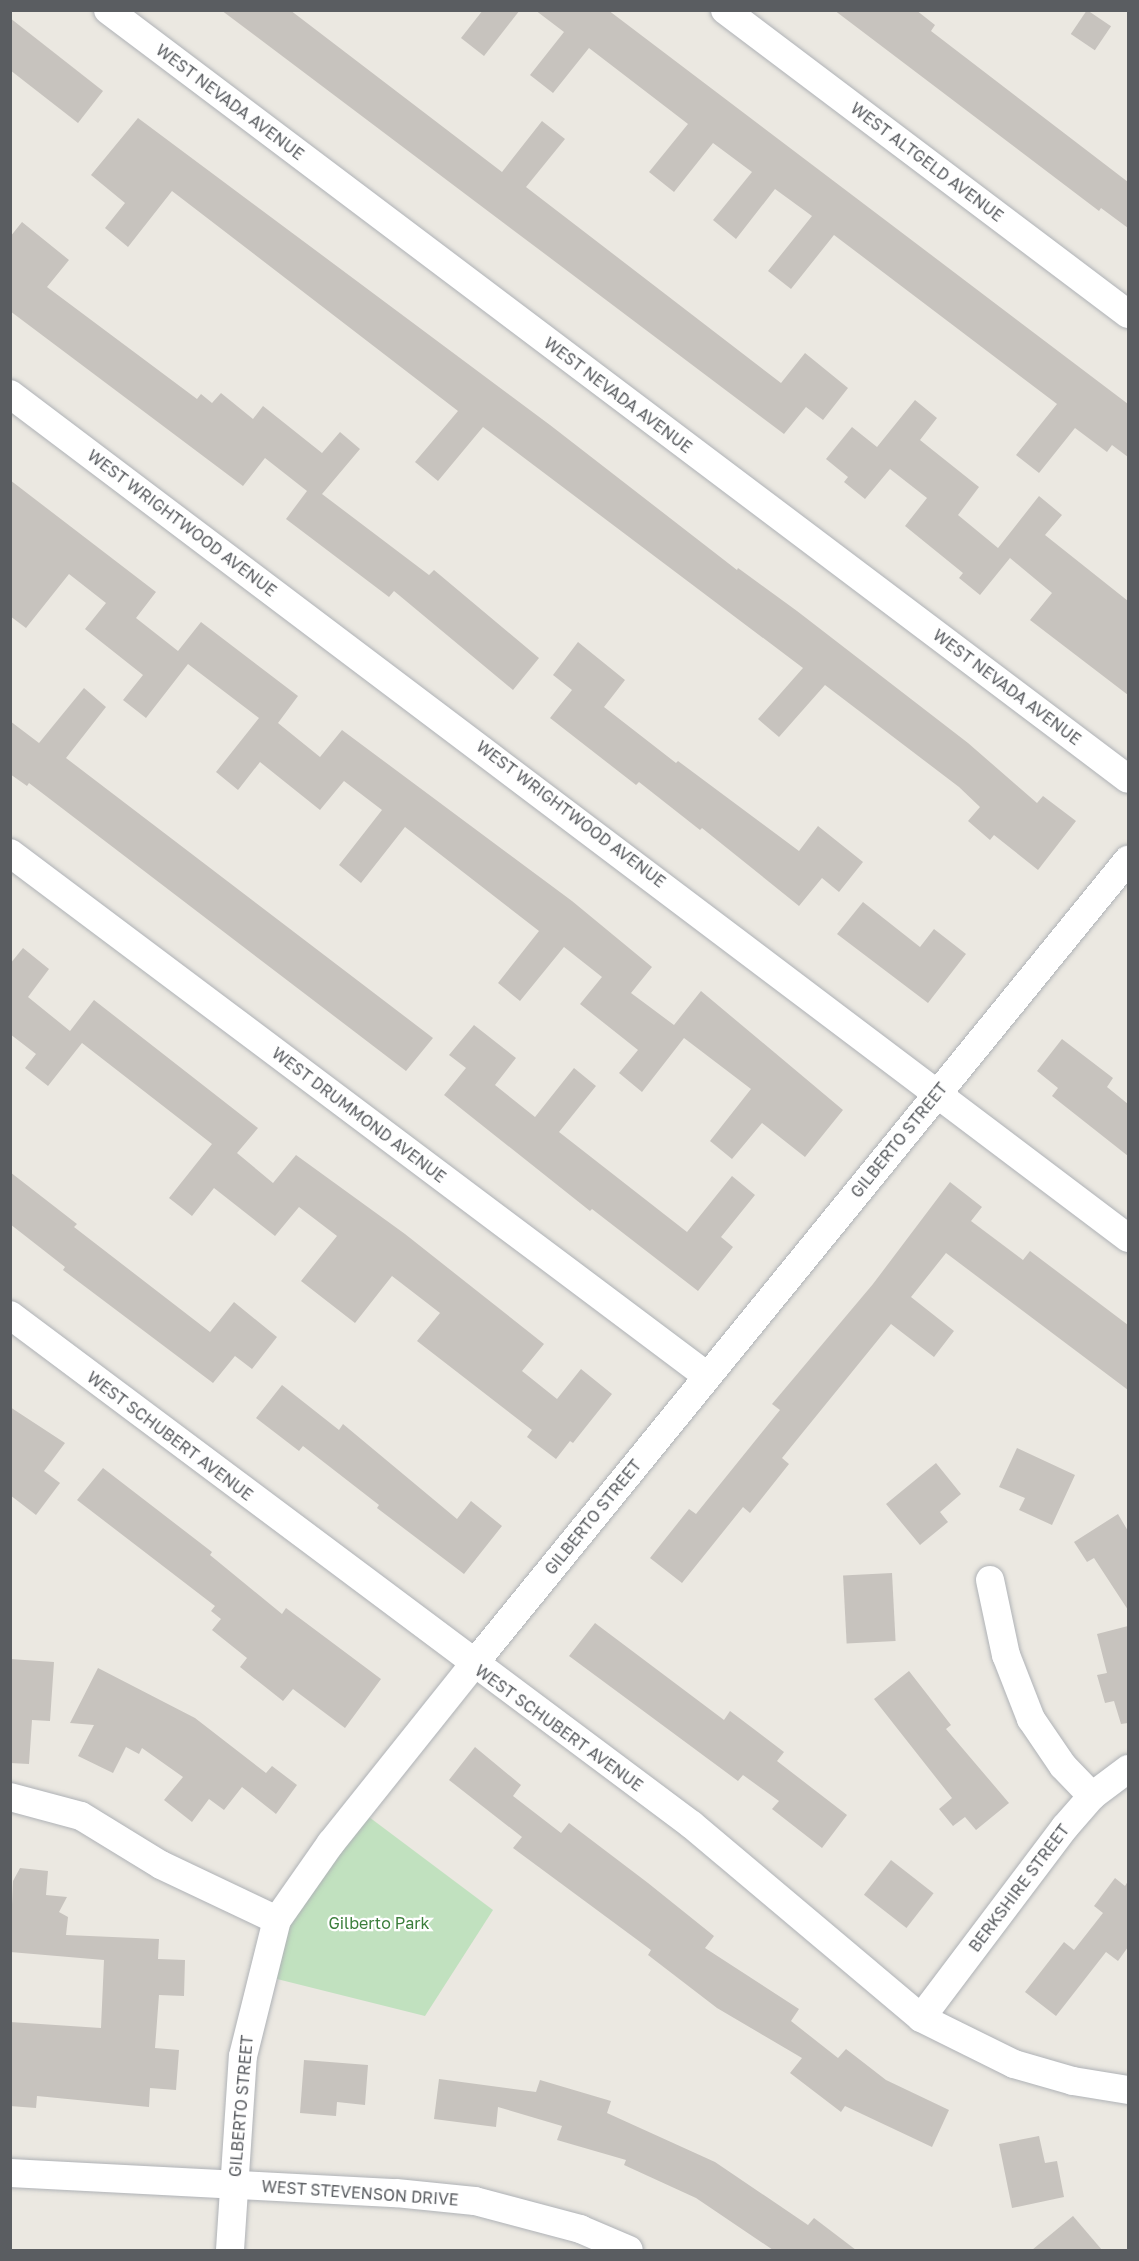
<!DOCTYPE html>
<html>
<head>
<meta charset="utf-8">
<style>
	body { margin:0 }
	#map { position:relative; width:1139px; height:2261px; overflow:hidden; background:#ebe8e1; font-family:"Golos Text",sans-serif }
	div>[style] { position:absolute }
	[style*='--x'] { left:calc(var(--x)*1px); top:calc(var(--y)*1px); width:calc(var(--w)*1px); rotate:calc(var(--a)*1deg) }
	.green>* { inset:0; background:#c1e1bf }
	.building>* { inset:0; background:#c7c3be; transform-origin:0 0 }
	.roads { filter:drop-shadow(0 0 2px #afb2b6) drop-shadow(0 0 2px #afb2b6) }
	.minor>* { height:28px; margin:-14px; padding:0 14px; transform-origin:14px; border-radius:14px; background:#fff }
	span { translate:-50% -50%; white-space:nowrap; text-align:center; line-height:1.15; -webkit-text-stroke:4.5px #fff; paint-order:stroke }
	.street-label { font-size:16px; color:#5a5d61 }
	.park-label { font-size:16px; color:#3b7e3b }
	.frame { position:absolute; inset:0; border:12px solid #5a5d61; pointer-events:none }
</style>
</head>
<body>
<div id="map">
	<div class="green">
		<div style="clip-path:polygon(361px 1811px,493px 1910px,425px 2016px,265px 1976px,282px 1922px)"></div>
	</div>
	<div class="building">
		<div style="clip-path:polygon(221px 10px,290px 10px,502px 172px,542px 121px,565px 139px,526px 187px,781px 383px,805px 353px,848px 388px,823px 420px,806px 407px,784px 434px)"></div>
		<div style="clip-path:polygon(483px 10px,520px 10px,484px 56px,461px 38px)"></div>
		<div style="clip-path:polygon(535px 10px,608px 10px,1128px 404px,1128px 457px,1112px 445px,1107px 452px,1075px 428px,1039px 473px,1016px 455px,1057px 404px,834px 235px,791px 289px,768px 271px,812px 216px,775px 189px,736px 239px,713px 220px,752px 172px,713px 143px,674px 192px,649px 172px,688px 124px,589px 48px,553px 93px,530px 75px,564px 32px)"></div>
		<div style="clip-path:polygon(834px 10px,916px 10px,935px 25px,931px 31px,1128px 182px,1128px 228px,1101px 208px,1099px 211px)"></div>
		<div style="left:1087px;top:10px;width:29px;height:29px;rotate:34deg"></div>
		<div style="clip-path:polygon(10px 18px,103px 91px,78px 123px,10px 70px)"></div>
		<div style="clip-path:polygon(138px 118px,550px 425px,737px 570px,738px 568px,797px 611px,968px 743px,1037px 803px,1043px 796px,1076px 821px,1038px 870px,994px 835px,990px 840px,968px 821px,980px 807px,959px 787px,825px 685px,779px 737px,758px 719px,803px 668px,483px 427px,438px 481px,415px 462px,458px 411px,172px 191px,128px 247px,105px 228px,125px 203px,91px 175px)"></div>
		<div style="clip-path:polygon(22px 222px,69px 260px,47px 287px,197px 399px,201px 394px,212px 403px,221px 393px,253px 419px,263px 406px,322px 453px,340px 432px,360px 449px,322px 494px,429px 575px,434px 570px,539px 658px,513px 690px,394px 591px,389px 597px,286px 519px,307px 491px,265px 458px,243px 486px,10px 311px,10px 237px)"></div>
		<div style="clip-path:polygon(915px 400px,937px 418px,920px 440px,979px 487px,958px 515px,998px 548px,1039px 496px,1062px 515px,1045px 535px,1128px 601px,1128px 695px,1030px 620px,1052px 593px,1010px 558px,980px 595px,959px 578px,963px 573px,905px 526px,927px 498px,890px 469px,865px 499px,844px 482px,848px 477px,826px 459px,852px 427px,877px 447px)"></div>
		<div style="clip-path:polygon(10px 480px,156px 592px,136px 618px,178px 651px,201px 622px,298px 696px,278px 723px,320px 757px,342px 730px,572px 901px,652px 967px,631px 993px,674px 1025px,701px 991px,843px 1110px,805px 1157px,762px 1123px,732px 1159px,710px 1141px,751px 1089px,684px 1038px,642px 1092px,619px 1073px,638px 1050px,580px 1004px,602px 977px,564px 947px,520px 1001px,498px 983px,539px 931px,405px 827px,361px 883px,339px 865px,382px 810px,344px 781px,320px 810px,260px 762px,238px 790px,216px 772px,259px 718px,188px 664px,146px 718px,123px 700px,143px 675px,85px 629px,106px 603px,69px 574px,26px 628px,10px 616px)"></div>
		<div style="clip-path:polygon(578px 642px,625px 680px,604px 707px,676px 763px,678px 761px,799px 851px,818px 826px,863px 862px,839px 892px,822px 878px,799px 906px,702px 828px,700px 830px,639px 782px,636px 785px,550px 718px,572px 690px,553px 675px)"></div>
		<div style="clip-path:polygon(84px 688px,106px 707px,66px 758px,433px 1038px,406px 1071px,29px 783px,27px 786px,10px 774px,10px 721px,39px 743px)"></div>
		<div style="clip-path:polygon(863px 902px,920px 947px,934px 929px,966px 954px,928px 1003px,837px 934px)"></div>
		<div style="clip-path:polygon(23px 948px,49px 969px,28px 997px,70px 1031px,94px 1000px,258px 1128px,237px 1153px,273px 1183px,296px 1155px,405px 1234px,544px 1344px,522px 1371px,557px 1399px,581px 1369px,612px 1394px,573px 1443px,570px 1441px,556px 1459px,527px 1437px,532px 1430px,417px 1341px,440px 1313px,392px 1276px,355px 1323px,301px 1281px,337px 1236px,299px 1207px,275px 1236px,214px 1188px,192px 1216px,169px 1198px,212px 1144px,82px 1043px,48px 1086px,25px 1068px,36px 1054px,10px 1034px,10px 964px)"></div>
		<div style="clip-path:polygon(474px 1025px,516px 1058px,495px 1085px,535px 1117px,574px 1068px,596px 1086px,559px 1132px,687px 1232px,732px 1176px,755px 1195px,721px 1237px,733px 1247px,698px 1291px,592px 1209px,590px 1211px,444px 1095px,466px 1068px,449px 1055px)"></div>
		<div style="clip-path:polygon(1062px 1039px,1113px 1078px,1107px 1087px,1128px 1104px,1128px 1156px,1052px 1096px,1058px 1088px,1037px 1071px)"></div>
		<div style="clip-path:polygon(10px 1172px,77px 1224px,74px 1227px,210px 1332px,234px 1302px,277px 1337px,252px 1369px,235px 1356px,213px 1383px,63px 1270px,65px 1267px,10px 1224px)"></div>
		<div style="clip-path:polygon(950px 1182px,982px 1207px,971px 1221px,1023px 1260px,1030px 1251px,1128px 1325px,1128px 1390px,946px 1253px,911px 1297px,954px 1331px,934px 1357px,891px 1324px,782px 1458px,789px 1464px,750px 1513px,743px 1507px,682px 1583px,650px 1558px,689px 1509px,696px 1514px,780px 1410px,772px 1404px,873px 1284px)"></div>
		<div style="clip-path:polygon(282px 1385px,339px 1430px,343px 1424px,457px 1519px,471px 1501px,502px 1526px,464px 1574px,377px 1508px,379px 1505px,303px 1446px,299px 1451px,256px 1418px)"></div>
		<div style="clip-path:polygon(10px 1407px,65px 1443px,44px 1471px,60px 1483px,36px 1515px,10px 1495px)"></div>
		<div style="clip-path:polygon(1017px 1448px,1075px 1475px,1052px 1525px,1019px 1510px,1025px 1498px,999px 1487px)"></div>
		<div style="clip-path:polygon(936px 1463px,961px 1494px,940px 1512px,948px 1522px,920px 1545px,886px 1504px)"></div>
		<div style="clip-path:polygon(103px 1468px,212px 1552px,210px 1555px,282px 1614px,286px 1608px,381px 1679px,345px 1728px,293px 1689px,283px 1701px,240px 1667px,247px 1658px,212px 1630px,221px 1619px,211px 1611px,215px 1606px,77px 1500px)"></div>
		<div style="clip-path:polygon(1118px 1514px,1128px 1531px,1128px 1610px,1094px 1558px,1087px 1562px,1074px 1542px)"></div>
		<div style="left:892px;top:1573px;width:68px;height:49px;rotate:87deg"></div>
		<div style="clip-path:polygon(595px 1623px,724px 1720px,730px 1711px,784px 1752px,777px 1761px,847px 1815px,822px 1848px,772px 1809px,779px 1801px,743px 1775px,738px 1781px,569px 1656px)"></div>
		<div style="clip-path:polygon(1128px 1626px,1128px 1723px,1121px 1724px,1114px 1701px,1105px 1703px,1097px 1675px,1107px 1673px,1097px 1634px)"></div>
		<div style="clip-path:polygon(10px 1659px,54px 1662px,50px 1721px,32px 1720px,29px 1764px,10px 1763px)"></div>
		<div style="clip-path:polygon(98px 1668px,195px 1718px,266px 1773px,272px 1766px,297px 1785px,276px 1814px,242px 1787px,224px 1810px,209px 1799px,192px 1822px,164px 1800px,183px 1777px,142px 1748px,139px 1754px,126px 1747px,113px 1773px,78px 1756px,94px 1725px,70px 1723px)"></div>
		<div style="clip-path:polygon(909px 1671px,951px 1725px,946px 1729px,1009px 1803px,976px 1830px,965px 1817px,953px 1826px,939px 1809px,952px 1798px,874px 1699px)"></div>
		<div style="clip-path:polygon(475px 1747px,521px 1785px,513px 1796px,561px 1833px,569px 1823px,648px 1883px,714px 1936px,705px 1948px,799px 2009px,791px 2021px,838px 2058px,846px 2049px,886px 2080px,949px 2110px,932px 2147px,845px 2106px,841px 2112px,790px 2073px,802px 2058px,717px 2008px,648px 1955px,651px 1950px,513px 1848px,522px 1837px,449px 1780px)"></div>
		<div style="left:891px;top:1860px;width:54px;height:44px;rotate:38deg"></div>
		<div style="clip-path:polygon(20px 1868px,48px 1871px,46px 1895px,67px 1897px,59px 1912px,68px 1917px,66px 1935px,159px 1939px,158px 1959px,185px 1960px,184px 1996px,159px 1995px,155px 2048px,179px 2050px,176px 2090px,150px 2088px,149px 2107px,37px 2096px,36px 2108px,10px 2106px,10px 2022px,101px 2028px,104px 1960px,10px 1952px,13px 1881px)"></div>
		<div style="clip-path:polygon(1115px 1878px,1125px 1886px,1128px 1881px,1128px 1947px,1118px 1961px,1106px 1952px,1056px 2016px,1025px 1992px,1064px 1942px,1074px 1950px,1103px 1913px,1094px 1906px)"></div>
		<div style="clip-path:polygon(304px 2060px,368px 2065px,365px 2105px,337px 2102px,336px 2116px,300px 2113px)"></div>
		<div style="clip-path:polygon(439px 2079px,536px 2092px,540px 2080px,611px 2101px,607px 2113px,715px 2162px,808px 2225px,814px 2218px,856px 2250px,773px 2250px,696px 2198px,624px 2165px,626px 2160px,557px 2140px,562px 2126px,498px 2107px,496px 2127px,434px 2119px)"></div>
		<div style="clip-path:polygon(1039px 2136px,1045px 2163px,1057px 2161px,1064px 2197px,1012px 2208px,999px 2144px)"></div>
		<div style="clip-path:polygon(1073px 2216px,1102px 2250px,1032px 2250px)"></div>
	</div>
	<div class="roads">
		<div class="minor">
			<div style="--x:108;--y:10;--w:1277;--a:37.01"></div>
			<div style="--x:725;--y:10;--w:505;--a:37.03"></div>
			<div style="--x:10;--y:394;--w:1401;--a:37.05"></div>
			<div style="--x:10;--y:853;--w:871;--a:36.88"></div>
			<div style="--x:10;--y:1315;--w:852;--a:36.79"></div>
			<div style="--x:692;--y:1825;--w:299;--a:40.1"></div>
			<div style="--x:921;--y:2018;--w:104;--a:26.3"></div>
			<div style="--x:1014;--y:2064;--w:61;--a:16.1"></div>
			<div style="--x:1073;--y:2081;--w:56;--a:9.3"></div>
			<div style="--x:990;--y:1580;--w:77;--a:78"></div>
			<div style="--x:1006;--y:1655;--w:69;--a:68.7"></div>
			<div style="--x:1031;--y:1719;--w:57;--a:55.8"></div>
			<div style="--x:1063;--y:1766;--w:42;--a:46"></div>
			<div style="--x:10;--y:1797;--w:73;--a:15"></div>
			<div style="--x:81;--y:1816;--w:94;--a:31.5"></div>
			<div style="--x:161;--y:1865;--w:128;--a:25.4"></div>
			<div style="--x:921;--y:2018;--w:239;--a:-53"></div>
			<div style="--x:1065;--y:1827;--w:41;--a:-48.9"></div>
			<div style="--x:1092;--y:1796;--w:45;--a:-36.9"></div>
			<div style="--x:10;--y:2173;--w:387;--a:3"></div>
			<div style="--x:396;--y:2193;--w:79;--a:5.8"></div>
			<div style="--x:475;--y:2201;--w:109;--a:14.9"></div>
			<div style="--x:580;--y:2229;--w:53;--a:23.2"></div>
			<div style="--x:230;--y:2250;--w:194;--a:-86.2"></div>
			<div style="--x:243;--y:2056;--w:140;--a:-76"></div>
			<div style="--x:277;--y:1920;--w:94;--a:-55"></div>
			<div style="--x:331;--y:1843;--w:228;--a:-51.4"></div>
			<div style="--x:473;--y:1665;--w:1038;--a:-50.87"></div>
		</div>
	</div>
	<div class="street-label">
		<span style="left:230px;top:102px;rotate:37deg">WEST NEVADA AVENUE</span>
		<span style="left:927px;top:162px;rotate:37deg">WEST ALTGELD AVENUE</span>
		<span style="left:618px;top:395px;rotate:37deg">WEST NEVADA AVENUE</span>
		<span style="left:182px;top:523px;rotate:37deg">WEST WRIGHTWOOD AVENUE</span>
		<span style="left:1007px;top:687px;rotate:37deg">WEST NEVADA AVENUE</span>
		<span style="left:571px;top:814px;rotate:37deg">WEST WRIGHTWOOD AVENUE</span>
		<span style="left:359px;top:1115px;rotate:37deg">WEST DRUMMOND AVENUE</span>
		<span style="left:899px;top:1140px;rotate:-51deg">GILBERTO STREET</span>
		<span style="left:170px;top:1436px;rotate:37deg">WEST SCHUBERT AVENUE</span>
		<span style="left:593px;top:1517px;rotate:-51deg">GILBERTO STREET</span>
		<span style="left:559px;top:1728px;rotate:36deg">WEST SCHUBERT AVENUE</span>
		<span style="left:1019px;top:1888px;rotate:-53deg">BERKSHIRE STREET</span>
		<span style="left:241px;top:2106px;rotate:-85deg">GILBERTO STREET</span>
		<span style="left:360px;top:2193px;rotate:4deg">WEST STEVENSON DRIVE</span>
	</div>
	<div class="park-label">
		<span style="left:379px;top:1923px">Gilberto Park</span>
	</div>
	<div class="frame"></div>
</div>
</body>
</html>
